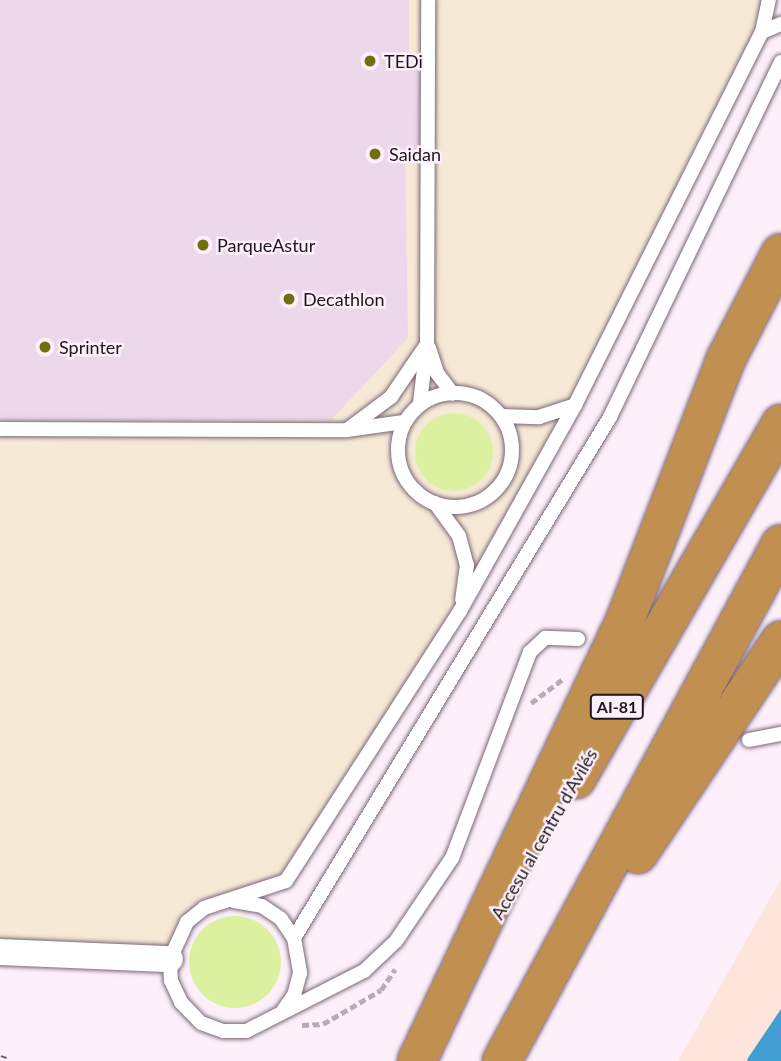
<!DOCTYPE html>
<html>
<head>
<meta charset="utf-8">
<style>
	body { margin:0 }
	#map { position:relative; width:781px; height:1061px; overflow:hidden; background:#fdf0fb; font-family:Lato,sans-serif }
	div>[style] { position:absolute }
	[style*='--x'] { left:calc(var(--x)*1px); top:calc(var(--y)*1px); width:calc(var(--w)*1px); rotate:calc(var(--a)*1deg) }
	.commercial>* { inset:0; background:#f6e9d5 }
	.industrial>* { inset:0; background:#fde5dc }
	.green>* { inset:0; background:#dcf1a0 }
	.round { border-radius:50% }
	.water>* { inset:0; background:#419fd4 }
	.building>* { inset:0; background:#edd8eb }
	.path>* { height:4.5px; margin-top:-2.25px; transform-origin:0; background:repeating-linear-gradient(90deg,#b8adb6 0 7px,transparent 0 10.5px) }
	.roads { filter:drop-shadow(0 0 2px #7a6778) drop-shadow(0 0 2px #7a6778) }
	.service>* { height:14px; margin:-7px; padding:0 7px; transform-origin:7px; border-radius:7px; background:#fff }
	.service>.ring { margin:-7px; padding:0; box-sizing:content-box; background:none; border:14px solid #fff; border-radius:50% }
	.minor>* { height:26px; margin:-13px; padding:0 13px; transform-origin:13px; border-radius:13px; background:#fff }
	.motorway>* { height:38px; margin:-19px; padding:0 19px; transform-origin:19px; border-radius:19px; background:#c19050 }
	.rail>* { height:8px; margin-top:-4px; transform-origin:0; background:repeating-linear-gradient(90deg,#fdf0fb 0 16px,#6c636b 0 32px); box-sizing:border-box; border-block:2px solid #6c636b }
	.dots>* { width:19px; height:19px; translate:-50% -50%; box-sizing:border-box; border:4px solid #fdf0fb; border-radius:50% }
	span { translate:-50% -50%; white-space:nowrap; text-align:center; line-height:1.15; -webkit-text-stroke:5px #fdf0fb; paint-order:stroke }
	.shield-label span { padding:2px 5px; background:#fdf0fb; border:2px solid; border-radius:5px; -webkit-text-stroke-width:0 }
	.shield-label { font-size:16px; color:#1d161c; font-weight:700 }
	.poi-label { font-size:18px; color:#1d161c }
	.left { translate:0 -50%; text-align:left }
	.street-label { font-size:18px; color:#1d161c }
</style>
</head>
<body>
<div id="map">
	<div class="commercial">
		<div style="clip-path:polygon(0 0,769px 0,762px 32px,460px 611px,286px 881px,204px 908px,170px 959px,0 952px)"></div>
	</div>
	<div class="industrial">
		<div style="clip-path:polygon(781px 879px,781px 1061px,678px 1061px)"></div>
	</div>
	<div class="green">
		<div class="round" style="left:415px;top:413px;width:78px;height:78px"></div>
		<div class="round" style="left:189px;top:916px;width:92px;height:92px"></div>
	</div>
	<div class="water">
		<div style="clip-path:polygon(781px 1009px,781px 1061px,747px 1061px,748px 1058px)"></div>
	</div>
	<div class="building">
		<div style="clip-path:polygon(0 0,409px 0,409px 62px,424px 63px,424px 151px,405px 152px,408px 338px,331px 420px,0 420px)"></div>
	</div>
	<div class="path">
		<div style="--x:531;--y:703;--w:40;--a:-37"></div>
		<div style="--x:302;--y:1025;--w:21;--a:-3"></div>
		<div style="--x:323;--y:1024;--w:67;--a:-30.4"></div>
		<div style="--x:381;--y:990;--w:25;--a:-56"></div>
	</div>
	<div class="roads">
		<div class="service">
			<div style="--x:762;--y:32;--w:21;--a:-23"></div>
			<div style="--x:429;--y:348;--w:26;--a:72"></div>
			<div style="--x:437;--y:373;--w:26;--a:53"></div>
			<div class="ring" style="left:398px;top:393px;width:100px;height:100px"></div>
			<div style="--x:420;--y:403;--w:60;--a:-83.3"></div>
			<div style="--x:427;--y:343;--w:343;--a:-89.8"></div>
			<div style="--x:502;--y:416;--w:37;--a:2"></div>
			<div style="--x:539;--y:417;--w:38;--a:-18"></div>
			<div style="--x:0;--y:429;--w:347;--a:0.2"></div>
			<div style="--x:347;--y:430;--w:57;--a:-8.1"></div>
			<div style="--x:347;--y:430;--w:55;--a:-36.9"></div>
			<div style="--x:391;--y:397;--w:60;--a:-55.8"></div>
			<div style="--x:435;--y:503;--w:41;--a:54"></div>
			<div style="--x:459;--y:536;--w:30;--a:75"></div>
			<div style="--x:467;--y:565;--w:35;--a:98"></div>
			<div style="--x:578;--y:639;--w:33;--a:-178"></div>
			<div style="--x:545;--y:638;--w:21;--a:137"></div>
			<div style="--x:530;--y:652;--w:220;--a:110.7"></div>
			<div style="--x:452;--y:858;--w:100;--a:124"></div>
			<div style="--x:396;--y:941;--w:44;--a:136.8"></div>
			<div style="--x:364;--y:971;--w:132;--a:153"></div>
			<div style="--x:246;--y:1031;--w:23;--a:180"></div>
			<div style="--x:223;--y:1031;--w:23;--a:-160"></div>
			<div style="--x:201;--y:1023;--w:29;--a:-134"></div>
			<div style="--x:181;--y:1002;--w:23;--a:-115"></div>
			<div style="--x:171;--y:981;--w:22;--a:-93"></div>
			<div style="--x:170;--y:959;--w:41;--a:-65.3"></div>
			<div style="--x:187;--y:922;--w:22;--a:-39"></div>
			<div style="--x:204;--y:908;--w:86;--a:-18.2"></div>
			<div style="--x:286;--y:881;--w:321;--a:-57.2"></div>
			<div style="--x:460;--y:611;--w:236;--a:-60.8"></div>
			<div style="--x:575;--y:405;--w:417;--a:-63.4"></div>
			<div style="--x:762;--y:32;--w:33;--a:-78"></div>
			<div style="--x:749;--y:740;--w:33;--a:-11"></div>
			<div style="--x:234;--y:901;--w:28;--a:10"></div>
			<div style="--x:262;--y:906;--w:23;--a:34"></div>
			<div style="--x:281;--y:919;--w:23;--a:56"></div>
			<div style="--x:294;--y:938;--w:36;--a:80"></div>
			<div style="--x:300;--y:973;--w:23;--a:105"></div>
			<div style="--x:294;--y:995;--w:21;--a:125"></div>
			<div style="--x:294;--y:938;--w:609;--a:-58.76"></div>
			<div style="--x:610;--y:417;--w:394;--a:-64.3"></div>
		</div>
		<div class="minor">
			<div style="--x:0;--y:952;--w:170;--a:2.4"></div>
		</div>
		<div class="motorway">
			<div style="--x:576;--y:779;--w:410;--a:-60"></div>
			<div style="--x:638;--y:854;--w:257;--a:-56.2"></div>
			<div style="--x:417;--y:1061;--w:481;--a:-64.7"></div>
			<div style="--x:623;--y:626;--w:286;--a:-68.9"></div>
			<div style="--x:726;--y:359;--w:119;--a:-62.6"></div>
			<div style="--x:502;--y:1061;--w:587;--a:-61.65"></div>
		</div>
	</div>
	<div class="rail">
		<div style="--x:0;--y:1059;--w:6;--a:18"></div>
	</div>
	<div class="dots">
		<div style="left:370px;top:61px;background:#736e0d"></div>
		<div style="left:375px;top:154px;background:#736e0d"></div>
		<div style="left:203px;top:245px;background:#736e0d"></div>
		<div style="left:289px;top:299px;background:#736e0d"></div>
		<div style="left:45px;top:347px;background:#736e0d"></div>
	</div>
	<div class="shield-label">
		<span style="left:617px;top:707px">AI-81</span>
	</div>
	<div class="poi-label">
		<span class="left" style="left:384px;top:61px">TEDi</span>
		<span class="left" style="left:389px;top:154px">Saidan</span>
		<span class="left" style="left:217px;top:245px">ParqueAstur</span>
		<span class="left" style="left:303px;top:299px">Decathlon</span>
		<span class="left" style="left:59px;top:347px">Sprinter</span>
	</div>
	<div class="street-label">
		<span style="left:544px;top:834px;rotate:-60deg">Accesu al centru d'Avilés</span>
	</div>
</div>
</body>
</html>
